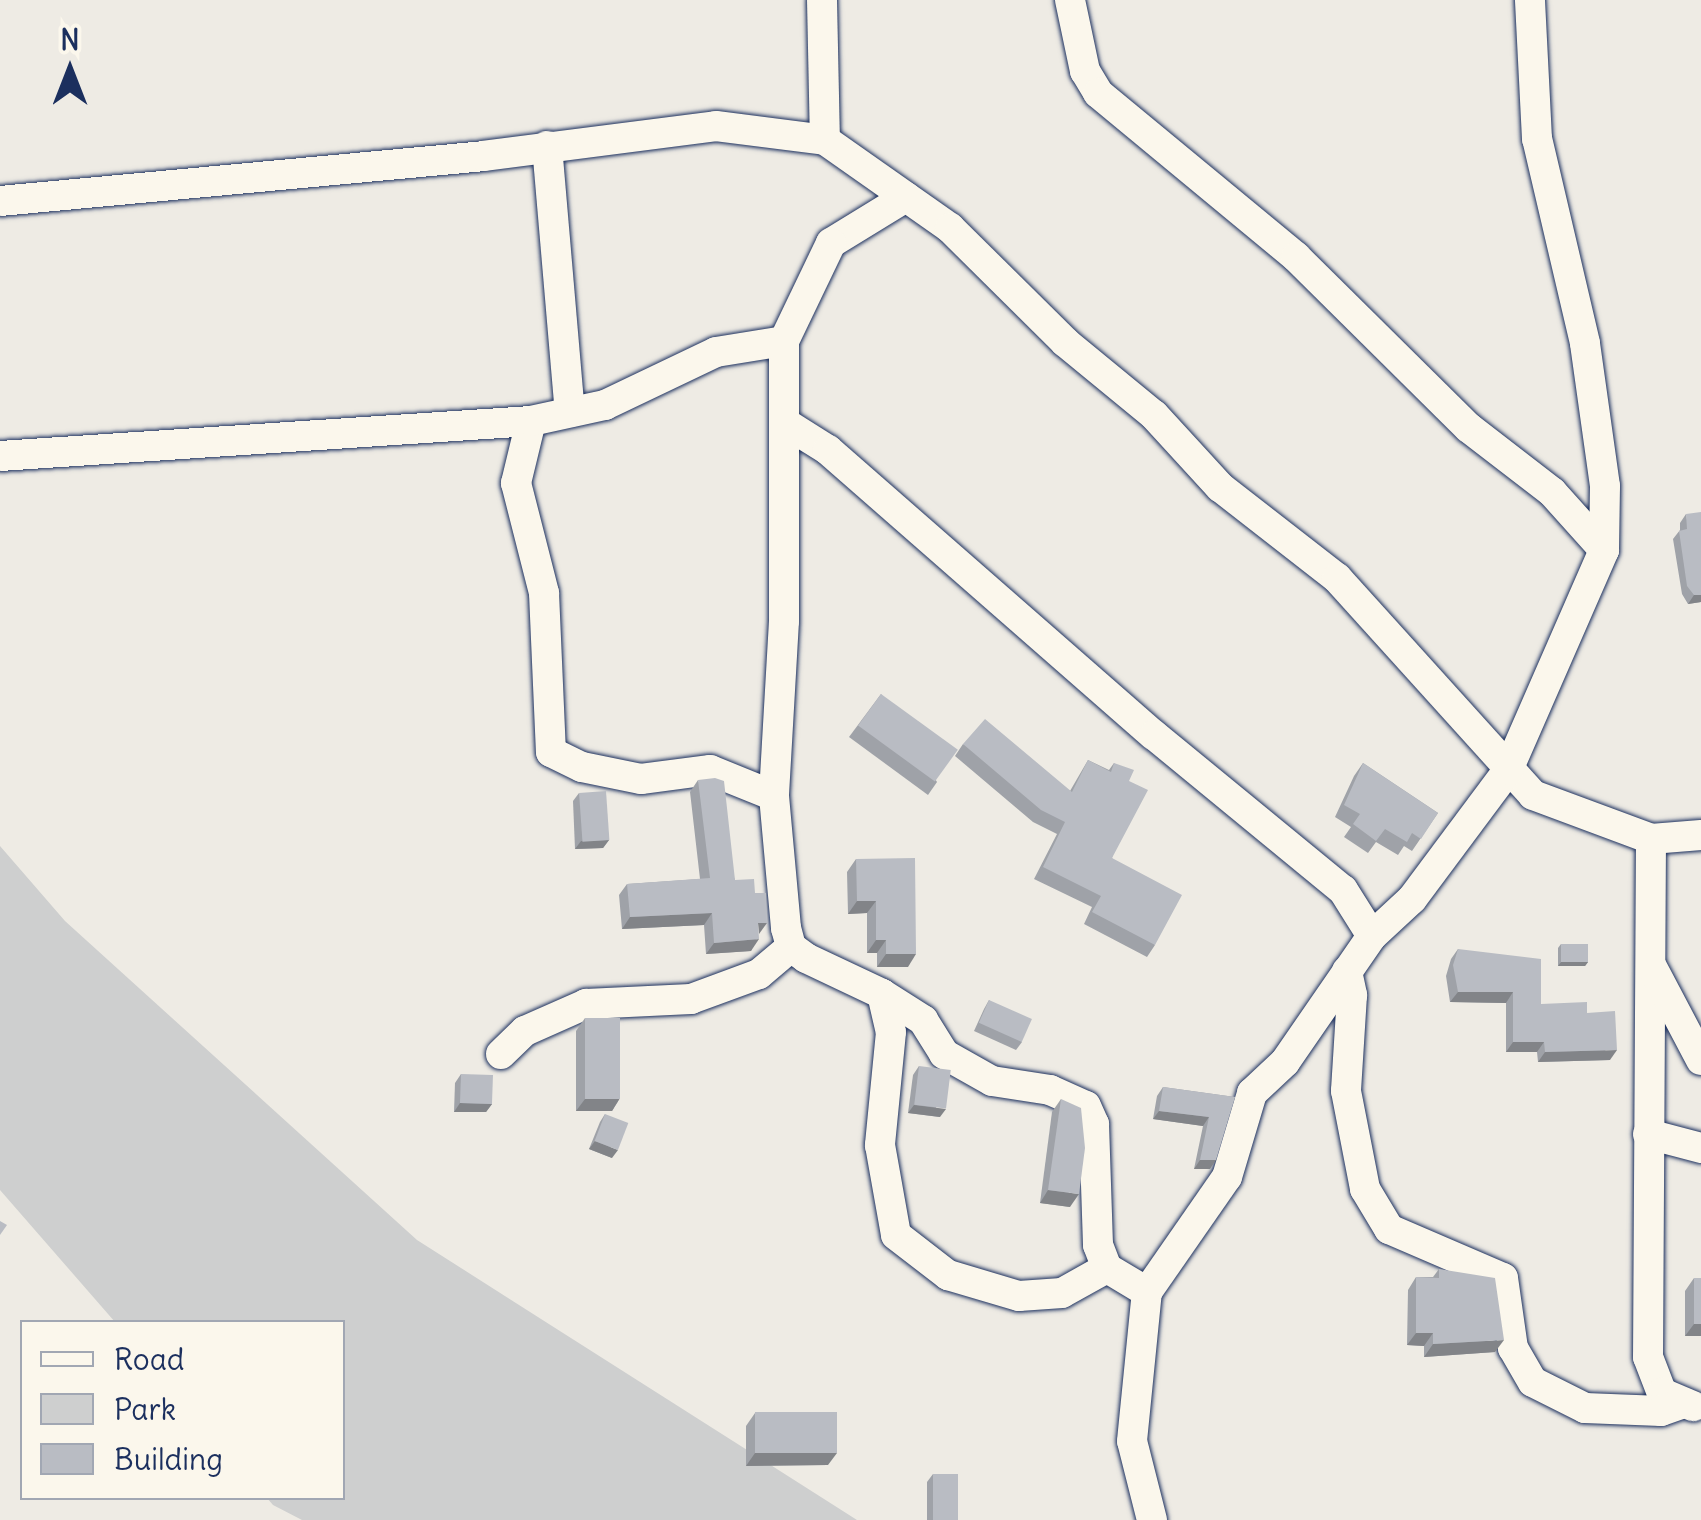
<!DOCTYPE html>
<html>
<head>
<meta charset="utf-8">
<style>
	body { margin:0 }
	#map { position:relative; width:1701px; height:1520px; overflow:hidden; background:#eeebe4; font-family:Delius,sans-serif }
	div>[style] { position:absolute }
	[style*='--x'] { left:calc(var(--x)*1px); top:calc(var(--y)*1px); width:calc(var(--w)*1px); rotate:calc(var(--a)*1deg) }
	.green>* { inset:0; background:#cecfcf }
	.roads { filter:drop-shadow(0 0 2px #1b2f5e) drop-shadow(0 0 2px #1b2f5e) }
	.minor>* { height:30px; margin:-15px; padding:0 15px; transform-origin:15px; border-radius:15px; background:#fbf7ec }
	.wall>* { inset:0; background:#9fa2a8 }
	.shaded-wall>* { inset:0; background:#828488 }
	.building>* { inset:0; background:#b9bcc3; transform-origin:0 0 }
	span { translate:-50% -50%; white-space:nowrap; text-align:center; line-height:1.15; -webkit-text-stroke:10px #fbf7ec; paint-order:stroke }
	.legend { position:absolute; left:20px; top:1320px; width:325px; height:180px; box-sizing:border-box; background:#fbf7ec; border:2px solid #a1a7b3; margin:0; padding:12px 18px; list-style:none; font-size:30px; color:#1b2f5e }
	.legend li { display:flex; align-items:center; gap:20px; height:50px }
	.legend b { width:50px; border:2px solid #a1a7b3 }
	.north { position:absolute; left:20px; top:20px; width:100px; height:100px; -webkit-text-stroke:8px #fbf7ec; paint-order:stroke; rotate:0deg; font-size:28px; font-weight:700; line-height:40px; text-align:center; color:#1b2f5e }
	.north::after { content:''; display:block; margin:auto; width:35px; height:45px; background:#1b2f5e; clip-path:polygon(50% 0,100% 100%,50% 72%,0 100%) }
</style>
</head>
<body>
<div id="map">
	<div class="green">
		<div style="clip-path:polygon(0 846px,65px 921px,417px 1240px,857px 1520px,302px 1520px,273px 1505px,267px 1498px,342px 1498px,342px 1322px,115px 1322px,0 1190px)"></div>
	</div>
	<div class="roads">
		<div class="minor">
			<div style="--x:822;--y:0;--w:140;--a:88.8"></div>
			<div style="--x:825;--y:140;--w:153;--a:35.1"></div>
			<div style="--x:950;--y:228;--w:162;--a:44.7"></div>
			<div style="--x:1065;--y:342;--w:115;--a:39.4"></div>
			<div style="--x:1154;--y:415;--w:98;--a:47.5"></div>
			<div style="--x:1220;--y:487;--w:148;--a:37.9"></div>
			<div style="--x:1337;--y:578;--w:292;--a:47.9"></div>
			<div style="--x:1533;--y:795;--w:126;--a:20.4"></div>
			<div style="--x:1651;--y:839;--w:50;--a:-4.6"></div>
			<div style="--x:1070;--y:0;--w:73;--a:78.1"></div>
			<div style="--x:1085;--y:71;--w:26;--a:59"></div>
			<div style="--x:1098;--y:93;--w:257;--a:39.6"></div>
			<div style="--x:1296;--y:257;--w:243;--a:44.7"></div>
			<div style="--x:1469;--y:428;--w:105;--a:37.6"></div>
			<div style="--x:1552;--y:492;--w:78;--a:48.1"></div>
			<div style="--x:547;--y:146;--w:267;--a:85.1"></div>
			<div style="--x:906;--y:197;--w:88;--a:148.5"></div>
			<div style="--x:831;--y:243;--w:109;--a:115.6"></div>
			<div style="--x:784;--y:341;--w:280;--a:90"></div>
			<div style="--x:784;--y:621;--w:175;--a:93.3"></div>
			<div style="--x:774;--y:796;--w:133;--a:84.8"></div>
			<div style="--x:786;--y:928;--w:20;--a:75"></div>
			<div style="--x:791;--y:947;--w:19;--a:36"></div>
			<div style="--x:806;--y:958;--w:84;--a:25.3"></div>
			<div style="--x:882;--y:994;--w:39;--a:77"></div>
			<div style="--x:891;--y:1032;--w:114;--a:95.6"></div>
			<div style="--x:880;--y:1145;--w:91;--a:79.9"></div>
			<div style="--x:896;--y:1235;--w:66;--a:37.6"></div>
			<div style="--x:948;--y:1275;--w:74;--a:16.5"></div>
			<div style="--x:1019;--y:1296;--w:43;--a:-4"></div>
			<div style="--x:1062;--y:1293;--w:51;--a:-29.1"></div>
			<div style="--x:1107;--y:1268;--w:47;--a:31"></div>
			<div style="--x:0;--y:201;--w:485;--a:-5.3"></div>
			<div style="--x:483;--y:156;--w:235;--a:-7.3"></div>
			<div style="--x:716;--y:126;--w:110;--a:7.3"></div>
			<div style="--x:531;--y:421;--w:64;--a:103.6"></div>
			<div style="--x:516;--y:483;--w:114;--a:75.7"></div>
			<div style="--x:544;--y:593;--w:159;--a:87.5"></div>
			<div style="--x:551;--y:752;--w:34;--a:26"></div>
			<div style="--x:582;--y:767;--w:60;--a:11.5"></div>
			<div style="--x:641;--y:779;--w:70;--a:-7.4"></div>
			<div style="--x:710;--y:770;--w:69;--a:22.1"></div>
			<div style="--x:785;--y:423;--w:51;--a:32.1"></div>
			<div style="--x:828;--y:450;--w:433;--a:41.2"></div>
			<div style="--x:1154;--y:735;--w:244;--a:39.4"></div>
			<div style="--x:1343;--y:890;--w:54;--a:57.8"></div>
			<div style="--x:0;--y:456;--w:532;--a:-3.77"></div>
			<div style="--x:531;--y:421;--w:76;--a:-12.2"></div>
			<div style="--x:605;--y:405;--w:123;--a:-25.5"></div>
			<div style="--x:716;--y:352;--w:69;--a:-9.2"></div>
			<div style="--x:1651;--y:839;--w:518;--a:90.33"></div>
			<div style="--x:1648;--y:1357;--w:39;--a:69"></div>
			<div style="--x:1662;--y:1393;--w:34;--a:23"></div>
			<div style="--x:1652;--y:967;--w:105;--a:62.2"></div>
			<div style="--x:1347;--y:971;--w:25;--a:78"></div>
			<div style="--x:1352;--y:995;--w:96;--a:93.6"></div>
			<div style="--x:1346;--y:1091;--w:100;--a:79"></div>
			<div style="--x:1365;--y:1189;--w:47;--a:59"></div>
			<div style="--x:1389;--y:1229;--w:124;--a:23.3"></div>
			<div style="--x:1503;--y:1278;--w:71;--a:81.9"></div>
			<div style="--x:1513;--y:1348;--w:39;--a:60"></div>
			<div style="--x:1533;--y:1382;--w:58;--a:26.6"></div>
			<div style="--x:1585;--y:1408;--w:76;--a:2.3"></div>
			<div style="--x:1661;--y:1411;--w:21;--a:-19"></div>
			<div style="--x:882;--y:994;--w:49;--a:32.4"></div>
			<div style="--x:923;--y:1020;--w:40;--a:58"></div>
			<div style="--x:944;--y:1054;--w:55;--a:29.4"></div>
			<div style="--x:992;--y:1081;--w:59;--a:8.8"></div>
			<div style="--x:1050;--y:1090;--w:39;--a:24"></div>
			<div style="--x:1086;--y:1106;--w:20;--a:66"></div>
			<div style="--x:1094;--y:1124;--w:121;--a:88.1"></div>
			<div style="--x:1098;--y:1245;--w:25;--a:69"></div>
			<div style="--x:501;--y:1054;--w:33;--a:-44"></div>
			<div style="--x:525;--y:1031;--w:67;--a:-23.9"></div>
			<div style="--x:586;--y:1004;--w:105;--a:-2.7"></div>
			<div style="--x:691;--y:999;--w:72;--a:-20.2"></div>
			<div style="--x:759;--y:974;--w:42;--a:-40.2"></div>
			<div style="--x:1648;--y:1134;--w:55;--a:14.8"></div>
			<div style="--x:1152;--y:1520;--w:81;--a:-104.2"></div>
			<div style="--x:1132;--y:1441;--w:150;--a:-84.3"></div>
			<div style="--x:1147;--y:1292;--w:140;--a:-55.2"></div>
			<div style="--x:1227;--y:1177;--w:88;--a:-73.4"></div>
			<div style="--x:1252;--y:1093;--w:45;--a:-43.2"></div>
			<div style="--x:1285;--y:1062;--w:153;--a:-55.4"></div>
			<div style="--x:1372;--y:936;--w:54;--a:-42.8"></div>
			<div style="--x:1412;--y:899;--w:161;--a:-53.3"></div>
			<div style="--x:1508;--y:770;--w:240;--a:-66.4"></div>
			<div style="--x:1604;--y:550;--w:64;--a:-89.1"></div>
			<div style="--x:1605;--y:486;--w:144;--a:-98"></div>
			<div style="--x:1585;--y:343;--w:210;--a:-103.2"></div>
			<div style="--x:1537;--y:139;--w:139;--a:-92.9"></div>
		</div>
	</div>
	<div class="wall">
		<div style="clip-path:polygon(1686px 514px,1701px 602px,1688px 604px,1682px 594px,1673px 539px,1680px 530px,1680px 523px)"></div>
		<div style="clip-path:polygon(881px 694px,937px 782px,928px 795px,849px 737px)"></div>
		<div style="clip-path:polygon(963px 744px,1070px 791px,1088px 760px,1109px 770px,1114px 763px,1129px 781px,1112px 858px,1155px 945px,1147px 957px,1084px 924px,1092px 907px,1034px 879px,1057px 834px,1033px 822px,955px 756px)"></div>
		<div style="clip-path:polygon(1363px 763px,1438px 813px,1412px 851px,1404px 846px,1398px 855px,1376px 842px,1368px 853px,1344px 837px,1351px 827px,1335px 817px,1354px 776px)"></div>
		<div style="clip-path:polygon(698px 780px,735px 880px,758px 934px,751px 951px,706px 954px,704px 925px,622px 929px,619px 895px,627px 884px,700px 879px,690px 792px)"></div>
		<div style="clip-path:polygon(579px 793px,609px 840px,603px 848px,575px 849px,573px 801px)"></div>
		<div style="clip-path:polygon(856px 859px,908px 967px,877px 967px,877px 953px,867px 953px,867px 913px,848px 914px,847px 872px)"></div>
		<div style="clip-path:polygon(1561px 944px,1588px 962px,1585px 966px,1558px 966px,1558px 948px)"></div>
		<div style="clip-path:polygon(1458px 949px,1541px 1004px,1587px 1013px,1610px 1060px,1538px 1062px,1537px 1052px,1506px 1052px,1506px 1003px,1450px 1002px,1446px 976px,1451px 959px)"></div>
		<div style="clip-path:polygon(989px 1000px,1022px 1042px,1016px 1050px,974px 1031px,984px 1009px)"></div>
		<div style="clip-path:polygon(585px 1018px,620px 1098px,612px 1111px,576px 1111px,576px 1031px)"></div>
		<div style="clip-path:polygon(919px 1066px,940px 1117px,908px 1113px,913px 1075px)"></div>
		<div style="clip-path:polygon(461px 1074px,492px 1104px,486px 1112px,454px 1112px,455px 1083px)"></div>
		<div style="clip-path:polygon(1163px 1087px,1235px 1097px,1210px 1169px,1194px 1169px,1203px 1126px,1153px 1119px,1157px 1096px)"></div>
		<div style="clip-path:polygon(1061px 1099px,1070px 1207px,1040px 1203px,1052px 1112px)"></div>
		<div style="clip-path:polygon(605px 1114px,612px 1158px,589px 1149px,600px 1122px)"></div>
		<div style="clip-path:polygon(1439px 1269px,1495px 1352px,1424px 1357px,1424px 1346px,1407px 1345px,1408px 1290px,1416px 1277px,1433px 1277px)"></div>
		<div style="clip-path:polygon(1694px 1278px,1701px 1278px,1701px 1346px,1701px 1336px,1685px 1336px,1685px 1291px)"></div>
		<div style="clip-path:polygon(755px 1413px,828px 1465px,746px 1466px,746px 1426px)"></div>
		<div style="clip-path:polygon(933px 1474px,958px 1520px,927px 1520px,927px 1482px)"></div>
	</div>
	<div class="shaded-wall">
		<div style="clip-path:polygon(1694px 595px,1701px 595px,1701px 602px,1688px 604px)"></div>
		<div style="clip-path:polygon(609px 840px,603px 848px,575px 849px,581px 841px)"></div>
		<div style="clip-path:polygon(857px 901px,876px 901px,867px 913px,848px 914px)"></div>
		<div style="clip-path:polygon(712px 913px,704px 925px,622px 929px,630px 917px)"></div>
		<div style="clip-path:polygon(758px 923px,767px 923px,759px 934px)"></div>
		<div style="clip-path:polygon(759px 939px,751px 951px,706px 954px,714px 943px)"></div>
		<div style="clip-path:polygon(876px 940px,886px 940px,877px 953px,867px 953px)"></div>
		<div style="clip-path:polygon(886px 954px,916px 954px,908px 967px,877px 967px)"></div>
		<div style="clip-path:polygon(1561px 962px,1588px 962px,1585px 966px,1558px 966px)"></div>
		<div style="clip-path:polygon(1458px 992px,1513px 992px,1506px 1003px,1450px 1002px)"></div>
		<div style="clip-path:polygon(1513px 1042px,1544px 1042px,1537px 1052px,1506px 1052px)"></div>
		<div style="clip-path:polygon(1617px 1050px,1610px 1060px,1538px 1062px,1545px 1052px)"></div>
		<div style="clip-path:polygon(620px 1098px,612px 1111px,576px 1111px,585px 1099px)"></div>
		<div style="clip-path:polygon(460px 1103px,492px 1104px,486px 1112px,454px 1112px)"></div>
		<div style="clip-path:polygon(914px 1105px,946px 1109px,940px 1117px,908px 1113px)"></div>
		<div style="clip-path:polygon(1159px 1111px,1209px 1117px,1203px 1126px,1153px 1119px)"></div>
		<div style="clip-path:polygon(595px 1141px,618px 1150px,612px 1158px,589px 1149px)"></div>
		<div style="clip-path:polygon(1200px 1160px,1216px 1160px,1210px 1169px,1194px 1169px)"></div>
		<div style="clip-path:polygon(1048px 1190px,1079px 1194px,1070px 1207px,1040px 1203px)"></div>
		<div style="clip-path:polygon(1694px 1324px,1701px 1324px,1701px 1336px,1685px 1336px)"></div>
		<div style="clip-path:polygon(1416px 1333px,1433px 1333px,1424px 1346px,1407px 1345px)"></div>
		<div style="clip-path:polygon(1504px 1340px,1495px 1352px,1424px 1357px,1433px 1344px)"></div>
		<div style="clip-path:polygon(755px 1453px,837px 1453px,828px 1465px,746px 1466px)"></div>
	</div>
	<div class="building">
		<div style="clip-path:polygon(1701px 512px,1701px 595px,1694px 595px,1687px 586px,1679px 531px,1687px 529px,1686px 514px)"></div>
		<div style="left:881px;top:694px;width:95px;height:39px;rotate:36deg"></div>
		<div style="clip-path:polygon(985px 719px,1072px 792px,1088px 760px,1111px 772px,1114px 763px,1134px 770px,1129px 781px,1148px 790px,1112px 858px,1182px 895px,1155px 945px,1092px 912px,1101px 896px,1043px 867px,1065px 822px,1041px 810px,963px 744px)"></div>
		<div style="clip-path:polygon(1363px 763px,1438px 813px,1421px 839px,1412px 833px,1407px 842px,1385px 829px,1376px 841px,1353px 824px,1360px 814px,1344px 805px)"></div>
		<div style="clip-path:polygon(715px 778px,724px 781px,735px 880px,754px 879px,755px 893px,766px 893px,767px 923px,758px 923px,759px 939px,714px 943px,712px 913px,630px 917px,627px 884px,710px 878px,698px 780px)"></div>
		<div style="left:606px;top:791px;width:49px;height:27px;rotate:86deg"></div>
		<div style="clip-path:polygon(915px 858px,916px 954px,886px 954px,886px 940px,876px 940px,876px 901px,857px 901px,856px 859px)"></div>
		<div style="left:1561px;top:944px;width:27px;height:18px"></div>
		<div style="clip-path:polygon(1458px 949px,1541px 959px,1541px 1004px,1587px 1002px,1587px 1013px,1615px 1011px,1617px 1050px,1545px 1052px,1544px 1042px,1513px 1042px,1513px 992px,1458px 992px,1453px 965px)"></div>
		<div style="left:989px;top:1000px;width:47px;height:25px;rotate:24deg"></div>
		<div style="left:585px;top:1018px;width:35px;height:81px"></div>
		<div style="left:919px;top:1066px;width:32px;height:39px;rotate:7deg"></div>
		<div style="left:461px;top:1074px;width:32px;height:29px;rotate:2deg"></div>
		<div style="clip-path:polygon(1163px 1087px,1235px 1097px,1216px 1160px,1200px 1160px,1209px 1117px,1159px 1111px)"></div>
		<div style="clip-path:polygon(1061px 1099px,1081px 1108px,1085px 1148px,1079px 1194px,1048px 1190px)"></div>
		<div style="left:605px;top:1114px;width:25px;height:29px;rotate:21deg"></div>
		<div style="clip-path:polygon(0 1221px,7px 1225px,0 1235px)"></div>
		<div style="clip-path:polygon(1439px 1269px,1495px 1278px,1504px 1340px,1433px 1344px,1433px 1333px,1416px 1333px,1416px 1277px,1439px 1278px)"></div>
		<div style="left:1694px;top:1278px;width:7px;height:46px"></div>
		<div style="left:837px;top:1412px;width:41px;height:82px;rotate:90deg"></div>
		<div style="left:933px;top:1474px;width:25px;height:46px"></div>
	</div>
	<ul class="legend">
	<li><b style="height:12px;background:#fbf7ec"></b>Road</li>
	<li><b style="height:28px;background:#cecfcf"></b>Park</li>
	<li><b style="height:28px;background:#b9bcc3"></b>Building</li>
	</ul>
	<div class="north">N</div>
</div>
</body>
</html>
